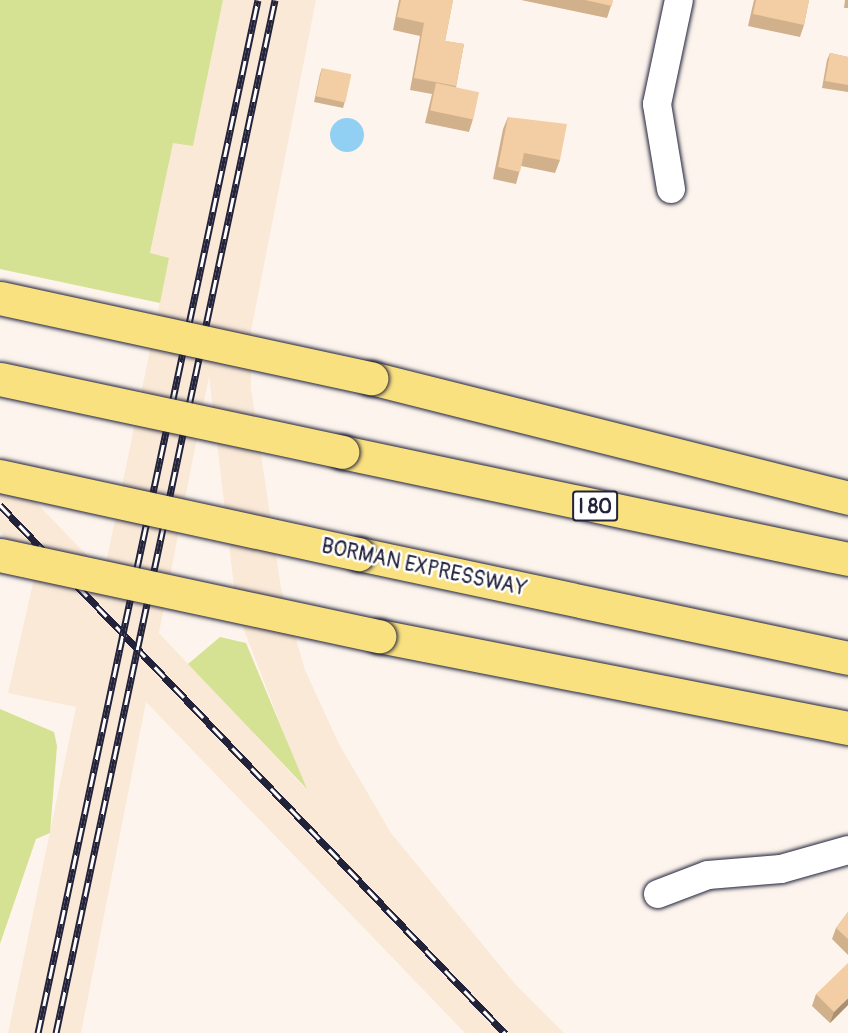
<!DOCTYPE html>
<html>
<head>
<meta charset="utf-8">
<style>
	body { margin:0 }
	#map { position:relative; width:848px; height:1033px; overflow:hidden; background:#fdf5ed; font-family:Pangolin,sans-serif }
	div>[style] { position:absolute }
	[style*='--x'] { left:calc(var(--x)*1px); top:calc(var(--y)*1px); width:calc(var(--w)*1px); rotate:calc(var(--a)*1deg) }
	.built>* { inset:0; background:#fae9d7 }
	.green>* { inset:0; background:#d5e193 }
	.water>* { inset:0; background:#92d0f3 }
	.round { border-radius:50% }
	.roads { filter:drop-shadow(0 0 2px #22223b) drop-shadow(0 0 2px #22223b) }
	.minor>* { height:28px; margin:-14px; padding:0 14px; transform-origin:14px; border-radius:14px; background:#fff }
	.motorway>* { height:33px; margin:-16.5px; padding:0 16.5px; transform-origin:16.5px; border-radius:16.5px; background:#fae180 }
	.rail>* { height:7px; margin-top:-3.5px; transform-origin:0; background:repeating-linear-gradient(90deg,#fff 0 14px,#22223b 0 28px); box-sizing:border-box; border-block:2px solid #22223b }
	.bridges { filter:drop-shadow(0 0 2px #22223b) drop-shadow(0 0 2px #22223b) }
	.motorway-bridge>* { height:33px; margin:-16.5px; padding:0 16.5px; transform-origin:16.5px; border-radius:16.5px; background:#fae180 }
	.wall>* { inset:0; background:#d1b08c }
	.shaded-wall>* { inset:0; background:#aa9072 }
	.building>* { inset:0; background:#f3cda3; transform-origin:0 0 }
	span { translate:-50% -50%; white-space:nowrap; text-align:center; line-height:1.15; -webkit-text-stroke:5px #fff; paint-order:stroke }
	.shield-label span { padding:2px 4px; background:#fff; border:2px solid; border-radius:4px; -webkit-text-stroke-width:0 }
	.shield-label { font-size:20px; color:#22223b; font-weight:700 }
	.street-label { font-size:21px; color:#22223b }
</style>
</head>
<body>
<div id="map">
	<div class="built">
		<div style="clip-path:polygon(evenodd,223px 0,316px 0,251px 331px,251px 388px,281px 588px,305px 670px,339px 744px,391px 833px,516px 985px,564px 1033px,465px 1033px,146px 702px,81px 1033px,8px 1033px,76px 707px,8px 693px,36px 570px,0 532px,0 465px,104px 573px,169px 258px,150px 254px,161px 200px,173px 142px,193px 146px,223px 0,209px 376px,237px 612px,305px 788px,159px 633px,209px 376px)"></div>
	</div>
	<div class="green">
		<div style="clip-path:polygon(0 0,223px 0,193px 146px,173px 143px,161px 200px,150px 253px,169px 258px,160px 303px,0 269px)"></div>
		<div style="clip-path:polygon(220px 637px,246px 643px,307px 789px,188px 664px)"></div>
		<div style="clip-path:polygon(0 709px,54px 732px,57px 746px,50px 833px,36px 839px,0 944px)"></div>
	</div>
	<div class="water">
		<div class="round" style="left:330px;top:118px;width:34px;height:34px"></div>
	</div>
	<div class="roads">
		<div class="minor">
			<div style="--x:671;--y:189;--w:86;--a:-99.4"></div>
			<div style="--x:657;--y:104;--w:106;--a:-78.1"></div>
			<div style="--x:658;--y:894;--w:53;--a:-20.8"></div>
			<div style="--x:708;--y:875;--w:73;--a:-4.7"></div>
			<div style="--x:781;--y:869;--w:70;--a:-15.8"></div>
		</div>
		<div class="motorway">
			<div style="--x:371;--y:378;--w:492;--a:14.1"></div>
			<div style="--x:342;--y:452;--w:517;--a:11.94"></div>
			<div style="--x:359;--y:554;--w:500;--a:12"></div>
			<div style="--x:379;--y:636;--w:478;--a:11.1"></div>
		</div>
	</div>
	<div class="rail">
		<div style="--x:0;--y:505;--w:731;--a:46.28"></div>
		<div style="--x:38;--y:1033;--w:1056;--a:-77.98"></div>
		<div style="--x:56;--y:1033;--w:1056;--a:-78.03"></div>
	</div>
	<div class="bridges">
		<div class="motorway-bridge">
			<div style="--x:0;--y:298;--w:380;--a:12.2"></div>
			<div style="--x:0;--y:379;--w:350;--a:12"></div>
			<div style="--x:0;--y:476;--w:367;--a:12.3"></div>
			<div style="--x:0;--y:555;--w:388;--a:12.1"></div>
		</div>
	</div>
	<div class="wall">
		<div style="clip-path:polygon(399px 0,453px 0,445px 41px,464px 44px,456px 87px,473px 119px,469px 132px,425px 123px,432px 94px,410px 90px,420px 36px,393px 30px)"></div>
		<div style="clip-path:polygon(521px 0,613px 0,607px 18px)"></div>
		<div style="clip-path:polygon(754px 0,809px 0,804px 25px,800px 37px,748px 26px)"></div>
		<div style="clip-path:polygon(845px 0,848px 0,848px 8px,844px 8px)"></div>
		<div style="clip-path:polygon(830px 53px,848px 57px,848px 92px,822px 88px,827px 60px)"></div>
		<div style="clip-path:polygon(322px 68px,345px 101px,343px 108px,314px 102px,320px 74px)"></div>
		<div style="clip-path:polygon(508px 117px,560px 160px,555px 173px,521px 166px,516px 184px,493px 179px,503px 129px)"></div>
		<div style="clip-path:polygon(848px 912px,848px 955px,832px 939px,836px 928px)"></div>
		<div style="clip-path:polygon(816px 994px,848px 1005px,830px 1023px,812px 1006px)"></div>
	</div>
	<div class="shaded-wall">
		<div style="clip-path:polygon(848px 998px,848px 1005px,830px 1023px,834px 1012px)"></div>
	</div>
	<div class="building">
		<div style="clip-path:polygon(401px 0,453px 0,445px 41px,464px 44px,456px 86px,414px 78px,424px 23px,397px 17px)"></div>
		<div style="clip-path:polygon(585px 0,613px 0,612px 6px)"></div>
		<div style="clip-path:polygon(756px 0,809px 0,804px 25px,753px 14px)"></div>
		<div style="clip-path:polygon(830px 53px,848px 57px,848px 85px,825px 81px)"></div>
		<div style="left:322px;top:68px;width:30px;height:29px;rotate:12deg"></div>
		<div style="left:436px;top:83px;width:44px;height:28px;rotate:12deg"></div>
		<div style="clip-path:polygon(508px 117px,567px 124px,560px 160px,524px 153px,520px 172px,498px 167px)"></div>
		<div style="clip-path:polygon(848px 912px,848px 939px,836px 928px)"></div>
		<div style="clip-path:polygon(848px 963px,848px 998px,834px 1012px,816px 994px)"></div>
	</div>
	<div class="shield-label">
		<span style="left:595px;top:506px">I 80</span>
	</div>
	<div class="street-label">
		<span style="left:424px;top:568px;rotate:12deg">BORMAN EXPRESSWAY</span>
	</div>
</div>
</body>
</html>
